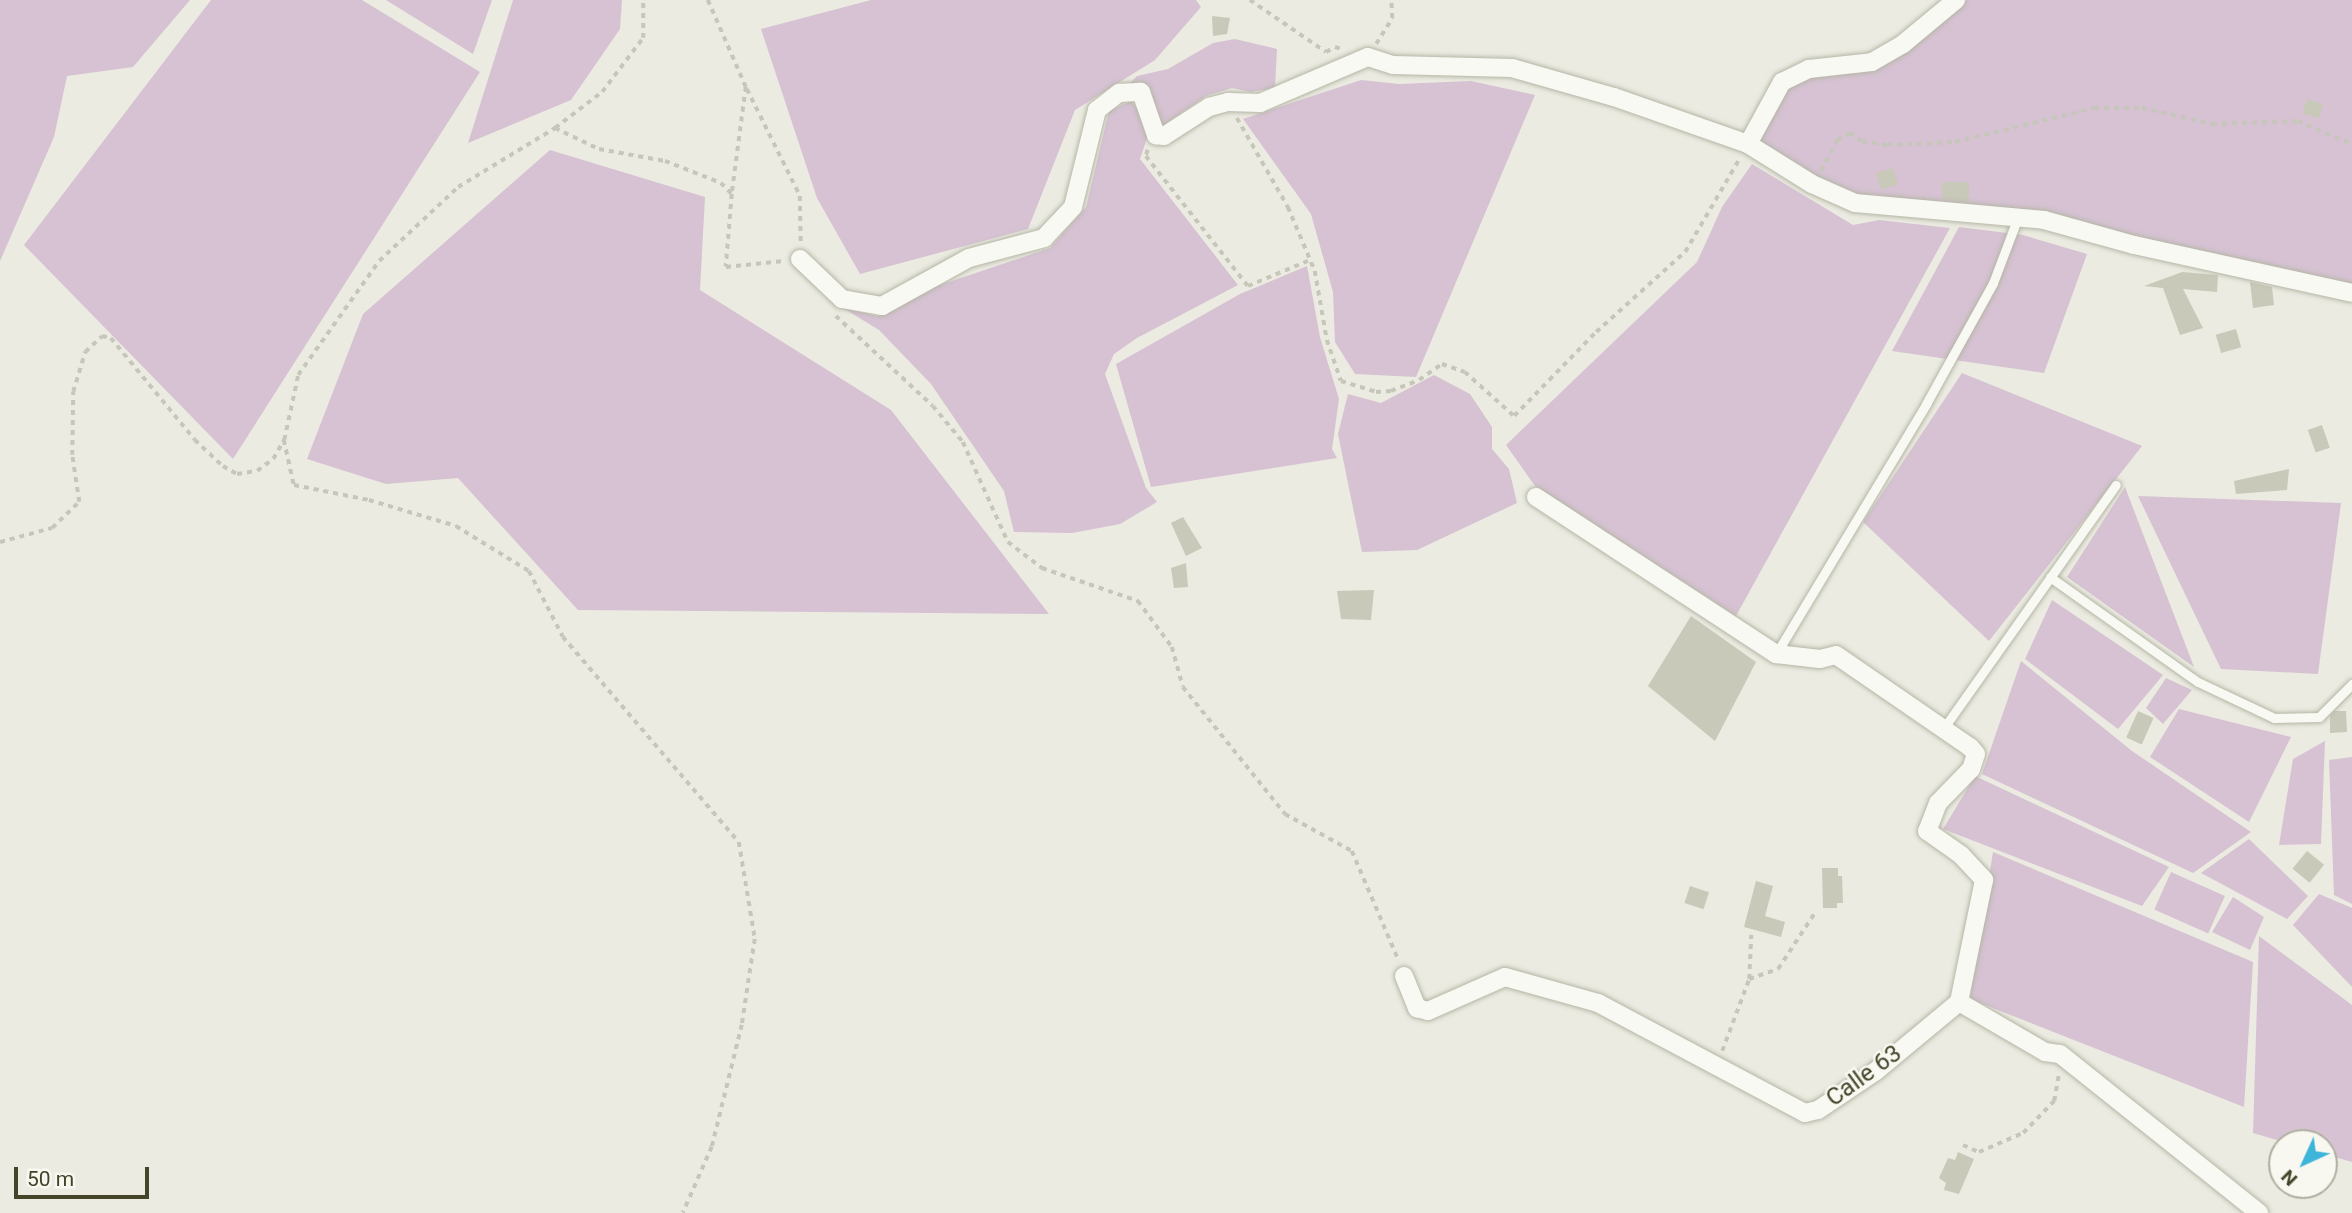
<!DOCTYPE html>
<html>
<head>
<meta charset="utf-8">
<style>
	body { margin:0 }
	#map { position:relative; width:2352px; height:1213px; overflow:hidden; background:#ebebe1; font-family:Roboto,sans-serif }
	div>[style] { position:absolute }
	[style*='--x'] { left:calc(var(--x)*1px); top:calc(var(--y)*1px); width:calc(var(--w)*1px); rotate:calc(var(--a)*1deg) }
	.green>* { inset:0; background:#d6c2d3; transform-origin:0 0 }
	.building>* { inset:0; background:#c8c9b8; transform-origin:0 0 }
	.path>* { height:3.5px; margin-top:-1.75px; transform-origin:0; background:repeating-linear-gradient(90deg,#c6c6bb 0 5px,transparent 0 10px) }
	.roads { filter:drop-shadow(0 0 2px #b5b6a6) drop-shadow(0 0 2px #b5b6a6) }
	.service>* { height:9px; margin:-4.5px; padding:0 4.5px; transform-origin:4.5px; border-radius:4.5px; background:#f9f9f4 }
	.minor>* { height:18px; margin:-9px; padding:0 9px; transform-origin:9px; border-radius:9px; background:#f9f9f4 }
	span { translate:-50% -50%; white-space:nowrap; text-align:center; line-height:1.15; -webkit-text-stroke:5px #f8f8f1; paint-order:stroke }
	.street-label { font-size:24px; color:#434428 }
	.north { position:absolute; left:2268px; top:1129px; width:70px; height:70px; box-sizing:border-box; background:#f8f8f1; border:2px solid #b0b0a1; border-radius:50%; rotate:225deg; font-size:19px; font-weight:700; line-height:28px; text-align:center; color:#434428 }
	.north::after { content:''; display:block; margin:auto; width:24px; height:32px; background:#3db4d9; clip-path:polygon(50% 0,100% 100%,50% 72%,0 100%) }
	.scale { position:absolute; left:14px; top:1167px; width:135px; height:32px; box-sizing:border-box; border:4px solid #434428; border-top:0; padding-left:9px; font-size:21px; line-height:24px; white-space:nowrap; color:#434428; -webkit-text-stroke:5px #f8f8f1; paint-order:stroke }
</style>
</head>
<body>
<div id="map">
	<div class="green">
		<div style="clip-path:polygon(0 0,190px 0,133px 67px,67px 76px,54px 137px,0 261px)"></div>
		<div style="clip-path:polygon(211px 0,362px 0,480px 72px,233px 459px,24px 245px)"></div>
		<div style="clip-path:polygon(386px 0,492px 0,473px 54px)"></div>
		<div style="clip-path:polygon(513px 0,622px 0,620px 29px,571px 100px,468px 143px)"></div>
		<div style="clip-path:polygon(871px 0,1196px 0,1201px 7px,1155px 60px,1075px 110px,1028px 229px,860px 274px,817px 198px,761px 29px)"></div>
		<div style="clip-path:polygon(1956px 0,2352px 0,2352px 293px,2044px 220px,1855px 203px,1748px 144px,1782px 82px,1872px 62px)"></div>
		<div style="clip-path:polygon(1235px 39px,1277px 49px,1275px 88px,1251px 92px,1232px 88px,1206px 96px,1161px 127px,1150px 89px,1139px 82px,1128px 85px,1137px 76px,1168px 69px,1213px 43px)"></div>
		<div style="clip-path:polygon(1361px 80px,1399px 84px,1471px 81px,1535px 95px,1416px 377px,1355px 374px,1335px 342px,1333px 292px,1311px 214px,1243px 119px)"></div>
		<div style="clip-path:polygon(1131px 101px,1143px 115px,1148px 135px,1140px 159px,1238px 285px,1137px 338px,1114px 354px,1105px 374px,1146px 488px,1157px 502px,1120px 524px,1072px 533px,1014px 532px,1004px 491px,931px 384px,879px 330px,843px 308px,877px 316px,937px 286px,1050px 248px,1086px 207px,1109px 111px)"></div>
		<div style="clip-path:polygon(550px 150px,705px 197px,700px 290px,891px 410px,1049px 614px,578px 610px,458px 478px,386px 484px,307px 459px,363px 314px)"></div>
		<div style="clip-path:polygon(1752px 164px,1853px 225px,1879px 220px,1950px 228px,1736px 616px,1535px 486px,1506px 445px,1697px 262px,1722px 207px)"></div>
		<div style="clip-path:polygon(1959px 227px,2023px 235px,2087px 254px,2044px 373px,1892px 351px)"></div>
		<div style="clip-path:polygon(1307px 266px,1320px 337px,1339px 399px,1332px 449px,1337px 458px,1151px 487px,1116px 364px,1240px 294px)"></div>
		<div style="clip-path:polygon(1962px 373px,2142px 446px,1989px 641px,1863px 522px)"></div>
		<div style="clip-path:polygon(1434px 375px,1470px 394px,1492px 427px,1492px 449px,1509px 469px,1517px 503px,1417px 550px,1362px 552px,1338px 434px,1348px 394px,1381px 403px)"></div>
		<div style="clip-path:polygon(2125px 487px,2194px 667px,2067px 577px)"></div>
		<div style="clip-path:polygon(2138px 496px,2341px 503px,2318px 674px,2221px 669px)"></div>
		<div style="clip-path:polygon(2052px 600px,2163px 675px,2118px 729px,2025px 659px)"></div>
		<div style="clip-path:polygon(2021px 661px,2132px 751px,2251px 832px,2193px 873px,1982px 774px)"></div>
		<div style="clip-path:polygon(2166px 678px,2192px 690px,2163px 724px,2146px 708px)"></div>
		<div style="clip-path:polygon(2179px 709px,2291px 737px,2249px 822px,2150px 757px)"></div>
		<div style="clip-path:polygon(2325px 741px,2321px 844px,2279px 845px,2293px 759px)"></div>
		<div style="clip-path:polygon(2352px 757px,2352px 904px,2334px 895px,2329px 760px)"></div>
		<div style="clip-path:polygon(1975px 776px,2169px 867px,2142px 906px,1943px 829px)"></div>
		<div style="clip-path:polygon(2249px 839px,2308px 896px,2287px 919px,2201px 873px)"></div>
		<div style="clip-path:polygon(1993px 852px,2253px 962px,2244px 1107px,1970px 999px)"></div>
		<div style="left:2171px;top:872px;width:59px;height:41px;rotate:24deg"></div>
		<div style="clip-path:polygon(2319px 894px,2352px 908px,2352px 987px,2293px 925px)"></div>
		<div style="clip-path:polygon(2233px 897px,2264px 917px,2250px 950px,2212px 932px)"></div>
		<div style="clip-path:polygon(2259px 936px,2352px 1005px,2352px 1162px,2324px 1154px,2324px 1143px,2287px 1143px,2253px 1133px)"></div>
	</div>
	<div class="building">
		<div style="clip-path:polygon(1212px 16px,1230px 18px,1227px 34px,1213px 36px)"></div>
		<div style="left:2307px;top:99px;width:17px;height:15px;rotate:17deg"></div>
		<div style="left:1893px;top:168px;width:17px;height:18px;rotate:73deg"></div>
		<div style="clip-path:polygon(1942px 182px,1969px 182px,1969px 202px,1942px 199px)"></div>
		<div style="clip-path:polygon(2182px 272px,2218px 275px,2217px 292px,2183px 289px,2203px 328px,2180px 335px,2163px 288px,2144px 286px)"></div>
		<div style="clip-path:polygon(2250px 282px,2272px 287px,2274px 305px,2253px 308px)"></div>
		<div style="left:2236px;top:329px;width:19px;height:21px;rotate:74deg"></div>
		<div style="left:2322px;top:425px;width:24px;height:15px;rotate:71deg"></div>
		<div style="clip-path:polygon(2289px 469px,2287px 490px,2236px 494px,2234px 481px)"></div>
		<div style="clip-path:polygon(1183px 517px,1202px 548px,1186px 556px,1171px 523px)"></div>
		<div style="clip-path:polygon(1186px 563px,1188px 587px,1174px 588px,1171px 568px)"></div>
		<div style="clip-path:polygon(1374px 590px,1371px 620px,1341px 619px,1337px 591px)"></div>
		<div style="clip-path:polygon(1691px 616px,1756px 662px,1715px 741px,1648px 686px)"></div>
		<div style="left:2138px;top:711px;width:17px;height:29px;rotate:24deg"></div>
		<div style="clip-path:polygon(2334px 711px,2346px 711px,2347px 732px,2330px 733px,2330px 716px)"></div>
		<div style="left:2307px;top:851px;width:22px;height:23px;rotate:39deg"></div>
		<div style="clip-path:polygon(1822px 868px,1838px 868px,1838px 876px,1842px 876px,1843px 903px,1837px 903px,1837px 908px,1823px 908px)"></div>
		<div style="clip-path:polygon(1756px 881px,1773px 886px,1765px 916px,1785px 922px,1781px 937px,1744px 927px)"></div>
		<div style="left:1690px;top:886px;width:20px;height:18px;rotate:18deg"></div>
		<div style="clip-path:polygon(1958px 1152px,1974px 1159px,1959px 1194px,1944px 1190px,1946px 1183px,1939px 1178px,1948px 1158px,1955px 1160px)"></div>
	</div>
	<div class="path">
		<div style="--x:708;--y:0;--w:95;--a:66.4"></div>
		<div style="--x:746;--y:87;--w:108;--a:97.5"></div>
		<div style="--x:1250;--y:0;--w:92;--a:34.4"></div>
		<div style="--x:1326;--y:52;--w:10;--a:-29"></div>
		<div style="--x:1335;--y:47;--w:7;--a:16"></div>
		<div style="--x:1376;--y:44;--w:31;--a:-58"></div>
		<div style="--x:1392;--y:18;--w:18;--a:-93"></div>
		<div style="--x:747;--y:89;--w:119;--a:63.6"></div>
		<div style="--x:800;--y:196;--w:47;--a:88.8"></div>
		<div style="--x:1237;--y:118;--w:103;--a:60.2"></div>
		<div style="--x:1288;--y:207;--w:69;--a:67.1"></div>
		<div style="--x:1315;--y:271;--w:70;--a:80.1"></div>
		<div style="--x:1327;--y:340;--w:43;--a:71.1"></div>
		<div style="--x:1341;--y:381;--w:37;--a:17"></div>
		<div style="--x:1376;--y:392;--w:15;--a:-4"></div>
		<div style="--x:1391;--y:391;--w:30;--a:-21"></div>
		<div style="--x:1419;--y:380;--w:28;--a:-35"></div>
		<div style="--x:1442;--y:364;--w:24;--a:19"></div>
		<div style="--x:1465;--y:372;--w:66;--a:41.9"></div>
		<div style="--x:1514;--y:416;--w:117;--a:-45.7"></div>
		<div style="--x:1596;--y:332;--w:120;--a:-42"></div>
		<div style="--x:1685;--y:252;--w:109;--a:-59.7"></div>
		<div style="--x:555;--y:128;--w:49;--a:25.5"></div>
		<div style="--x:599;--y:149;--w:67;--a:10.3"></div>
		<div style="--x:665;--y:161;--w:60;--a:21.4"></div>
		<div style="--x:721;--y:183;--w:16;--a:45"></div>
		<div style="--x:732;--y:194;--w:73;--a:94.7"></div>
		<div style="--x:726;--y:267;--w:58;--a:-5.9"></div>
		<div style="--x:1148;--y:150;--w:6;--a:108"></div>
		<div style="--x:1146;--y:156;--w:165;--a:51.9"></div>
		<div style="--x:1248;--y:286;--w:67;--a:-22.8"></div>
		<div style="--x:1821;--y:171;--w:35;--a:-63"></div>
		<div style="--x:1837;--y:140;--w:15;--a:-28"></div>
		<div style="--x:1850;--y:133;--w:14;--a:34"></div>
		<div style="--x:1862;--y:141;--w:25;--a:9"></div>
		<div style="--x:1887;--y:145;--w:68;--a:-2.5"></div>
		<div style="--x:1955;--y:142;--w:143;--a:-13.7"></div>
		<div style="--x:2094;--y:108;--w:48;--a:0"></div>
		<div style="--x:2142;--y:108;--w:72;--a:12.9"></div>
		<div style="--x:2212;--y:124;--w:86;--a:-2"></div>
		<div style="--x:2298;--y:121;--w:59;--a:23.1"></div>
		<div style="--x:836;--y:316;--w:132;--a:42.9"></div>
		<div style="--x:933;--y:406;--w:47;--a:50.2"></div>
		<div style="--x:963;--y:442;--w:110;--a:65.8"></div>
		<div style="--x:1008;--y:542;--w:43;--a:37.4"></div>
		<div style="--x:1042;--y:568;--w:102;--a:19"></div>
		<div style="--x:1138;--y:601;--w:57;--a:53.5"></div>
		<div style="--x:1172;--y:647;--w:41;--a:74.6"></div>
		<div style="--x:1183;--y:687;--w:163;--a:51.2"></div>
		<div style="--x:1285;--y:814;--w:77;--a:28.9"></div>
		<div style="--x:1352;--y:851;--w:120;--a:66.9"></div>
		<div style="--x:284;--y:440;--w:46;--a:77.5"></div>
		<div style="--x:294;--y:485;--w:76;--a:11.3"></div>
		<div style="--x:369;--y:500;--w:91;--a:16.6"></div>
		<div style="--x:456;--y:526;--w:86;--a:31.7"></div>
		<div style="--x:529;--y:571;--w:74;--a:62.7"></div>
		<div style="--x:563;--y:637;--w:270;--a:49.4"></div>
		<div style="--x:739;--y:842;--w:98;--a:80.6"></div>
		<div style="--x:755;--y:939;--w:87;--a:98.6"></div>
		<div style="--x:742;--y:1025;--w:126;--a:103.8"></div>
		<div style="--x:712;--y:1147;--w:72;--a:113.7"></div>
		<div style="--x:0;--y:542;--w:54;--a:-15.1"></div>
		<div style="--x:52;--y:528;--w:37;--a:-44"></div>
		<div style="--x:79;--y:502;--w:48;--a:-98.5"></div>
		<div style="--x:72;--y:455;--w:63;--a:-89.1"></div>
		<div style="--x:73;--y:392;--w:42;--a:-73.3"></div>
		<div style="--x:85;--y:352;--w:23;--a:-43"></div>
		<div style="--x:102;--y:336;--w:9;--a:13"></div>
		<div style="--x:111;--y:338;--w:132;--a:50.5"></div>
		<div style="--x:195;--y:440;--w:38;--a:43"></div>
		<div style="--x:223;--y:466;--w:16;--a:30"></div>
		<div style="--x:237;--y:474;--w:20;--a:-9"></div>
		<div style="--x:257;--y:471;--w:20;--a:-37"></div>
		<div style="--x:273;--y:459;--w:22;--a:-60"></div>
		<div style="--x:284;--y:440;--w:66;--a:-77.8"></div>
		<div style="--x:298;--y:375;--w:140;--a:-54.6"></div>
		<div style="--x:379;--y:261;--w:108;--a:-43.1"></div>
		<div style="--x:458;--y:187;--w:114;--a:-31.3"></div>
		<div style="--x:555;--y:128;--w:59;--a:-37.5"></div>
		<div style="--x:602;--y:92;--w:68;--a:-52.8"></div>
		<div style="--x:643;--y:38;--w:38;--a:-90"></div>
		<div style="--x:1749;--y:979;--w:31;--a:-19"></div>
		<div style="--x:1778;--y:969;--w:66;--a:-56.8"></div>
		<div style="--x:1722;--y:1051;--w:77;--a:-69.4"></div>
		<div style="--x:1749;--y:979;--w:44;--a:-87.4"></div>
		<div style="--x:1963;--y:1145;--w:17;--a:24"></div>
		<div style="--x:1979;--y:1152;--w:48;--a:-23.4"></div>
		<div style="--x:2023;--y:1133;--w:45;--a:-45.9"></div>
		<div style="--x:2054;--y:1101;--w:27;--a:-80"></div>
	</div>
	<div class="roads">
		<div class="service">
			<div style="--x:2050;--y:577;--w:181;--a:35.4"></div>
			<div style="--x:2198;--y:682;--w:84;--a:25.3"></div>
			<div style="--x:2274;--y:718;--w:45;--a:-1.3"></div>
			<div style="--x:2319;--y:717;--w:47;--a:-45"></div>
			<div style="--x:1776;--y:654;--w:292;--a:-59"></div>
			<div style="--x:1926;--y:404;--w:138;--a:-61"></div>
			<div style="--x:1993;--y:283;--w:71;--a:-69.3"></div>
			<div style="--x:1943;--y:729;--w:299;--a:-54.7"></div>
		</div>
		<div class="minor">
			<div style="--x:1748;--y:144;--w:71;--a:-61.3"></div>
			<div style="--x:1782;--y:82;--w:30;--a:-26"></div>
			<div style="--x:1809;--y:69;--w:63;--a:-6.3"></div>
			<div style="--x:1872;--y:62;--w:36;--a:-30"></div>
			<div style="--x:1903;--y:44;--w:69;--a:-39.7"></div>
			<div style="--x:800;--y:259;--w:58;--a:43.6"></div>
			<div style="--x:842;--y:299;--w:41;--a:9.9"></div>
			<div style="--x:882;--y:306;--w:99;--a:-28.9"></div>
			<div style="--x:969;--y:258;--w:78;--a:-14.9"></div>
			<div style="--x:1044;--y:238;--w:42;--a:-46.9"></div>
			<div style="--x:1073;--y:207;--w:100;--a:-76.1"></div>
			<div style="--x:1097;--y:110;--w:28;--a:-38"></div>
			<div style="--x:1119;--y:93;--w:22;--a:-3"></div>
			<div style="--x:1141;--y:92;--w:46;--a:70.8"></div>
			<div style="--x:1156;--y:135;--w:8;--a:7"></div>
			<div style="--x:1164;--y:136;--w:54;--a:-32.8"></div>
			<div style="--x:1209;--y:107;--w:20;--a:-15"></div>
			<div style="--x:1228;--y:102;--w:32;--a:2"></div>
			<div style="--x:1260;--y:103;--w:117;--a:-23.1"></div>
			<div style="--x:1368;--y:57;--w:26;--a:18"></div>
			<div style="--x:1393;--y:65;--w:119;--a:1.4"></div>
			<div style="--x:1512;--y:68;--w:106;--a:15.9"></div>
			<div style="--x:1614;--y:97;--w:142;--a:19.3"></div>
			<div style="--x:1748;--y:144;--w:75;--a:32"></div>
			<div style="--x:1812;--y:184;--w:47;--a:23.8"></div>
			<div style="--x:1855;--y:203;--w:190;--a:5.1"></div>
			<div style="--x:2044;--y:220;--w:93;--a:15.5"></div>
			<div style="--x:2134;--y:245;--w:223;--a:12.4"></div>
			<div style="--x:1536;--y:497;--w:287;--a:33.2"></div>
			<div style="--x:1776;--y:654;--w:44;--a:6.5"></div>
			<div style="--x:1820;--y:659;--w:16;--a:-14"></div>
			<div style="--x:1836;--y:655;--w:163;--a:34.5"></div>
			<div style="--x:1970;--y:747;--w:9;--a:49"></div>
			<div style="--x:1976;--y:754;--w:16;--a:108"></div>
			<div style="--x:1971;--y:769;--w:47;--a:134.1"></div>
			<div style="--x:1938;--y:803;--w:30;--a:111"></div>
			<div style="--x:1927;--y:831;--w:42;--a:35.2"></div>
			<div style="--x:1961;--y:855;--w:34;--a:47"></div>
			<div style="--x:1984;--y:880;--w:125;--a:101.6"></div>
			<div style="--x:1404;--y:976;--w:35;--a:68"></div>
			<div style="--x:1417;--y:1008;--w:11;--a:15"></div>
			<div style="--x:1428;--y:1011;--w:84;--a:-23.8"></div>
			<div style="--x:1505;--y:977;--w:97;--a:15.6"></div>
			<div style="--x:1598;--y:1003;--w:234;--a:28"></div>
			<div style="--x:1805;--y:1113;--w:13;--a:-13"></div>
			<div style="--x:1818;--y:1110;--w:70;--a:-33.9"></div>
			<div style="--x:1876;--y:1071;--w:108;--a:-39.7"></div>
			<div style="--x:1959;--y:1002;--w:99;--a:30.2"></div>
			<div style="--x:2045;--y:1052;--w:15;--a:8"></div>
			<div style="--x:2060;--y:1054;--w:255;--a:38.6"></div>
		</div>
	</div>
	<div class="street-label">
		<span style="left:1864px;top:1076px;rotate:-36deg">Calle 63</span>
	</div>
	<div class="north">N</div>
	<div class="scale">50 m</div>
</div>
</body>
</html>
